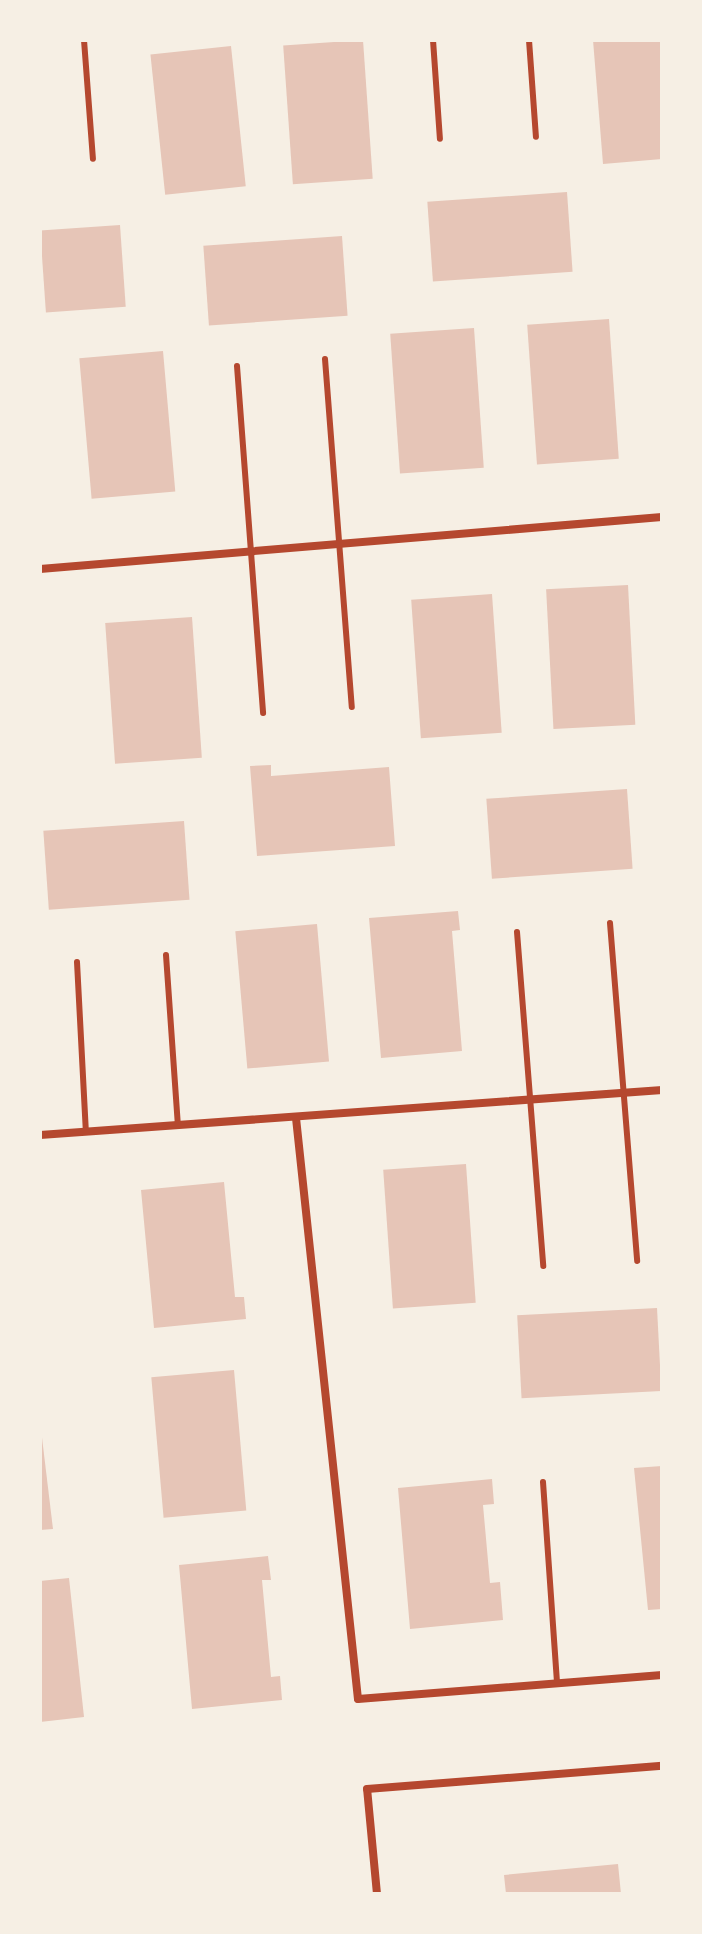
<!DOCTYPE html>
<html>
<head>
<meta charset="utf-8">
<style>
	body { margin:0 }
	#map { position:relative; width:702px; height:1934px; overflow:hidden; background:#f6efe4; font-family:"Libre Baskerville",serif }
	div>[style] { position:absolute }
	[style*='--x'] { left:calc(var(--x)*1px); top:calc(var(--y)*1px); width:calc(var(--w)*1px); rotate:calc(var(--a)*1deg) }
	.building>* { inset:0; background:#e6c5b7; transform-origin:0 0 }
	.service>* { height:6px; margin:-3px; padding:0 3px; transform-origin:3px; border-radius:3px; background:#b5482f }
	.minor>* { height:8px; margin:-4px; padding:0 4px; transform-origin:4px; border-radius:4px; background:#b5482f }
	span { translate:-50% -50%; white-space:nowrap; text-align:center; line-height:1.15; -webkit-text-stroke:6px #f6efe4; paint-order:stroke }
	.frame { position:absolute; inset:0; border:42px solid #f6efe4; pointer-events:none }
</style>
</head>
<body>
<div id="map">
	<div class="building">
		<div style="left:363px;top:40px;width:139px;height:80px;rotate:86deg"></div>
		<div style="clip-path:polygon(593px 40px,662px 40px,662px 159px,603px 164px)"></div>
		<div style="left:231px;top:46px;width:141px;height:81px;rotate:84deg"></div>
		<div style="left:567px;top:192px;width:80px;height:140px;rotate:86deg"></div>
		<div style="left:120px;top:225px;width:82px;height:80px;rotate:86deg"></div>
		<div style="left:342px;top:236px;width:80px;height:139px;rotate:86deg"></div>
		<div style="left:609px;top:319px;width:140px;height:82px;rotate:86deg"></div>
		<div style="left:474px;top:328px;width:140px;height:84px;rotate:86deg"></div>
		<div style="left:163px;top:351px;width:141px;height:84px;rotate:85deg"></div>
		<div style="left:628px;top:585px;width:140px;height:82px;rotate:87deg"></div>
		<div style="left:492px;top:594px;width:139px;height:81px;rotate:86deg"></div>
		<div style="left:192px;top:617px;width:141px;height:87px;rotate:86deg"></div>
		<div style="clip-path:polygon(271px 765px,271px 776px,389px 767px,395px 846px,257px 856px,250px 766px)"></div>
		<div style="left:627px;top:789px;width:80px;height:141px;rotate:86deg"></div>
		<div style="left:184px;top:821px;width:79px;height:141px;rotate:86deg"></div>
		<div style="clip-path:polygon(458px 911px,460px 930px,452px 931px,462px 1051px,381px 1058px,369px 918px)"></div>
		<div style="left:317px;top:924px;width:138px;height:82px;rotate:85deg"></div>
		<div style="left:466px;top:1164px;width:139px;height:83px;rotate:86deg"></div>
		<div style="clip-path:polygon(224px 1182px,235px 1297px,244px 1297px,246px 1319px,154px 1328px,141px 1190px)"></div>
		<div style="left:657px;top:1308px;width:83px;height:140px;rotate:87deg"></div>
		<div style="left:234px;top:1370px;width:141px;height:83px;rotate:85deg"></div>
		<div style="clip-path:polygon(40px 1421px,53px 1529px,40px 1530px)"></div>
		<div style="clip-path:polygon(662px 1466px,662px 1609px,648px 1610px,634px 1468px)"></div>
		<div style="clip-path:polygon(492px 1479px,494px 1504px,483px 1505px,490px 1583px,500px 1582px,503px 1620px,410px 1629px,398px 1488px)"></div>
		<div style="clip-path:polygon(268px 1556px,271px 1580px,262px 1580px,271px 1677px,280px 1676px,282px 1700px,192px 1709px,179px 1565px)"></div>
		<div style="clip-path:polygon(69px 1578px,84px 1717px,40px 1722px,40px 1581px)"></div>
		<div style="clip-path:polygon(618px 1864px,621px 1894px,506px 1894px,504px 1875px)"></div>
	</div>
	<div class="service">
		<div style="--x:84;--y:40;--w:119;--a:85.7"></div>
		<div style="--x:433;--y:40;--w:99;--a:86"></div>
		<div style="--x:529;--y:40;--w:97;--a:85.9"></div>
		<div style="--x:325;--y:359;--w:349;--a:85.6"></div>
		<div style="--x:237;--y:366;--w:348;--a:85.7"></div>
		<div style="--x:610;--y:923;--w:339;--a:85.4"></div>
		<div style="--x:517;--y:932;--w:335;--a:85.5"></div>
		<div style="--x:166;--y:955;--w:171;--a:86"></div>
		<div style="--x:77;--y:962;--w:170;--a:87"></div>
		<div style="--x:543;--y:1482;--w:201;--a:86"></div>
	</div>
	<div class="minor">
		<div style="--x:40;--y:569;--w:624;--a:-4.78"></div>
		<div style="--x:296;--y:1118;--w:584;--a:83.91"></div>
		<div style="--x:358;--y:1699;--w:305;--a:-4.5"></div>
		<div style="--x:40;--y:1135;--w:624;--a:-4.14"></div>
		<div style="--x:377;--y:1894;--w:105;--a:-95.4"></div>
		<div style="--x:367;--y:1789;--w:296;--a:-4.5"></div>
	</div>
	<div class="frame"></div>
</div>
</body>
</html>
